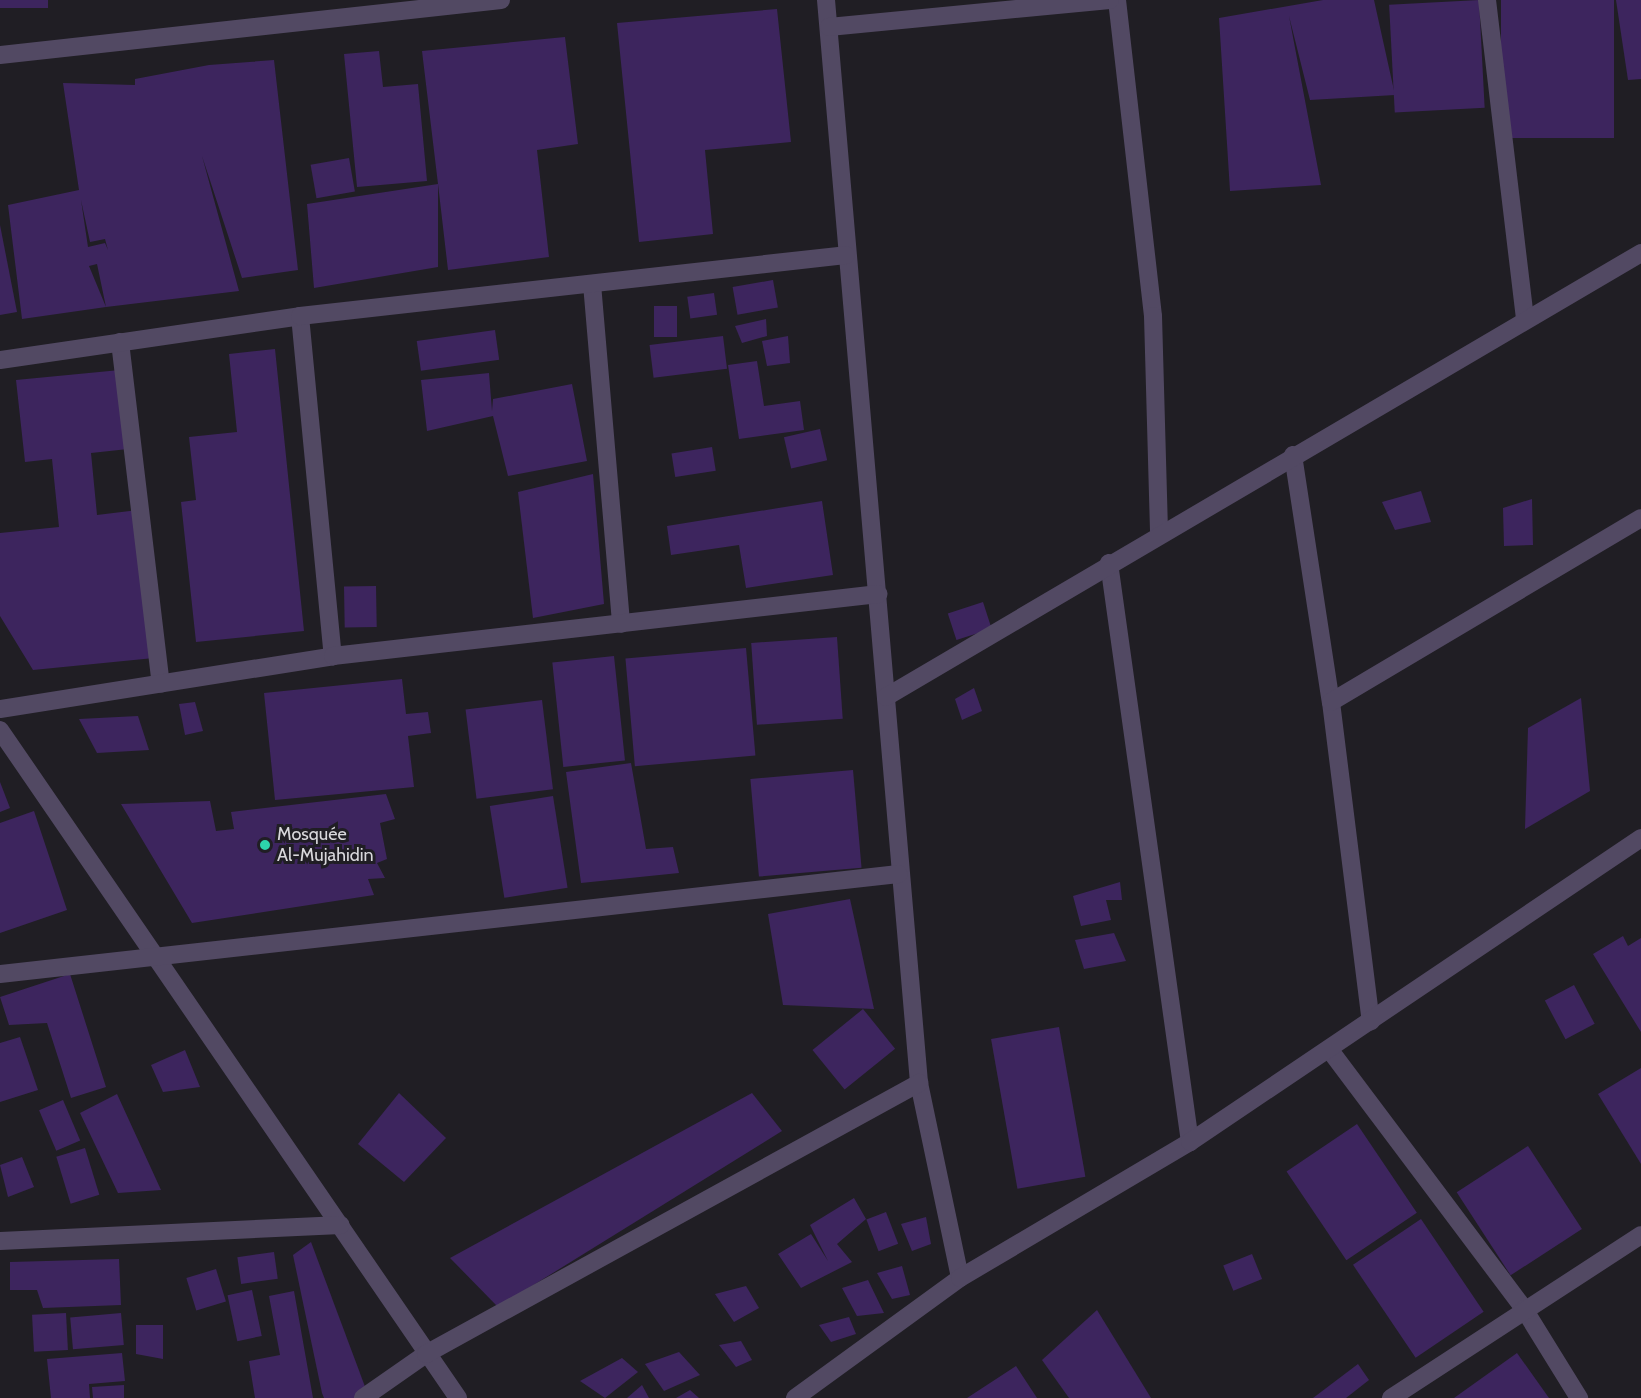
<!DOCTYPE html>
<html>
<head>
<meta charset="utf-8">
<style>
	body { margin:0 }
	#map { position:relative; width:1641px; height:1398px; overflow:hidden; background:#201e24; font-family:Cabin,sans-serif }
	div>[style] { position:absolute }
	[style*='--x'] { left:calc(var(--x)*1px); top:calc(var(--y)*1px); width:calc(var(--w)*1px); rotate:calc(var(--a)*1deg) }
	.building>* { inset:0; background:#3d255e; transform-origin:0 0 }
	.minor>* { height:18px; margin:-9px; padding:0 9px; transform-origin:9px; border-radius:9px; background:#524963 }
	.tertiary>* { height:18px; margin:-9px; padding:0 9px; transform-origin:9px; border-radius:9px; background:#524963 }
	.dots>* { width:16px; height:16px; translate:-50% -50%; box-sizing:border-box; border:3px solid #201e24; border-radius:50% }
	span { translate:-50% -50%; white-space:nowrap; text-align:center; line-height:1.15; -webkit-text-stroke:6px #201e24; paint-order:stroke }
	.poi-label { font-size:18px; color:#d9d8dc }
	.left { translate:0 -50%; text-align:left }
</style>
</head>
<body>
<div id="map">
	<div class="building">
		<div style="left:0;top:0;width:48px;height:8px"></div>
		<div style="clip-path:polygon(1323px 0,1374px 0,1395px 95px,1310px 100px,1289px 16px,1321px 185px,1230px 191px,1219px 18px)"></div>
		<div style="left:1479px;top:0;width:108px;height:90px;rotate:87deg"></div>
		<div style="left:1501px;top:0;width:113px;height:138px"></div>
		<div style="clip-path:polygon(1616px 0,1641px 0,1641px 79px,1628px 80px)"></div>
		<div style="clip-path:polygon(777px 9px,791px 142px,705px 150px,713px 234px,639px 242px,617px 23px)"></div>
		<div style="clip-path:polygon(565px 37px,578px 144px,537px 150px,549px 257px,448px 270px,438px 184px,438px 267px,314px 288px,307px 204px,438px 184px,422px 51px)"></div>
		<div style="clip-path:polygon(379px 51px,383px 87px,418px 84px,427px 181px,357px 187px,344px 54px)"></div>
		<div style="clip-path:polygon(evenodd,274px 60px,298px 270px,242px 278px,202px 156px,239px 291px,106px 307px,97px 264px,89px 266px,106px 307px,22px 319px,8px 205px,79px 190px,63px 83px,135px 85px,135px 79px,209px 65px,274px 60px,81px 200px,90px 242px,105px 239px,108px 250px,105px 243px,88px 247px,81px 200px)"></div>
		<div style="left:349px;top:158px;width:34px;height:39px;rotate:80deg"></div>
		<div style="clip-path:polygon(0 225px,17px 312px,0 315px)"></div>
		<div style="left:773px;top:280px;width:28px;height:41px;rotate:80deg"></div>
		<div style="left:714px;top:293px;width:22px;height:27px;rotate:82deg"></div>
		<div style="left:677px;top:306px;width:31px;height:23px;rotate:90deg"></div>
		<div style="clip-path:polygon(766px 319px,767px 336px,742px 343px,735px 326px)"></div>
		<div style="left:495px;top:330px;width:30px;height:79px;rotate:82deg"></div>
		<div style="left:723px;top:336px;width:33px;height:74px;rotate:83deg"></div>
		<div style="clip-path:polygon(788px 336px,790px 363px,767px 366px,762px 341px)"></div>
		<div style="clip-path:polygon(275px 349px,304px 631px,196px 642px,181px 502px,196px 500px,189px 437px,237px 432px,229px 354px)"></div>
		<div style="clip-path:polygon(757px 361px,764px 406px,800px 401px,804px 430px,739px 439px,728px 365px)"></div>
		<div style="clip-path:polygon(120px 370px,128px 449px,91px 453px,97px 515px,138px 510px,154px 658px,33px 670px,0 616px,0 533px,59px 527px,52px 459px,25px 462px,16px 380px)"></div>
		<div style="clip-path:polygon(489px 373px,492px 411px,493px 399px,572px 384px,587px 461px,508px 476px,493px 416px,427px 431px,421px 380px)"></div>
		<div style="left:820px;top:429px;width:32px;height:37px;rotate:77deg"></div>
		<div style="left:712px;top:447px;width:24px;height:41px;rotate:81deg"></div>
		<div style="clip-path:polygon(593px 474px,604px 604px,533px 618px,518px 492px)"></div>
		<div style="clip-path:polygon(1421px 491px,1431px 522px,1395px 530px,1382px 502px)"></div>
		<div style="clip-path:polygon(1532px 499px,1533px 545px,1504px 546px,1503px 508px)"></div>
		<div style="clip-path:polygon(822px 501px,833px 575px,746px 588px,739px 545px,671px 555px,667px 526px)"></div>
		<div style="left:376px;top:586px;width:41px;height:32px;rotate:89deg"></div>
		<div style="left:983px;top:602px;width:28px;height:37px;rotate:72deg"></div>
		<div style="left:837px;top:637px;width:82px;height:86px;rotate:86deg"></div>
		<div style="left:746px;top:648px;width:108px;height:121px;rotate:85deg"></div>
		<div style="left:614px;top:656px;width:105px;height:62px;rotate:84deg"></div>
		<div style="clip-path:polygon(402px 679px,406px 714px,428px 712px,431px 733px,408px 736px,414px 787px,275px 800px,264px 693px)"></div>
		<div style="clip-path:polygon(974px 688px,982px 711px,962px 720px,955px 699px)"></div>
		<div style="clip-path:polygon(1581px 698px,1590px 791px,1525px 829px,1528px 728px)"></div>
		<div style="left:542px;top:700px;width:90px;height:77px;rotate:83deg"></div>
		<div style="clip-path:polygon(195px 702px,203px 731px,185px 735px,179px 704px)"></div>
		<div style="clip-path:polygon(138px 716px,149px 750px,97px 753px,79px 719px)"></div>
		<div style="clip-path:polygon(631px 763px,646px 849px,673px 847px,679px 873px,581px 883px,566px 772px)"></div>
		<div style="left:853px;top:770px;width:98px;height:103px;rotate:85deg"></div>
		<div style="clip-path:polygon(0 782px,10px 808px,0 812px)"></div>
		<div style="clip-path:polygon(386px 794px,395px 819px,380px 823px,387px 859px,377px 863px,385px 878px,368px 879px,374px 895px,192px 923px,121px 804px,210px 801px,216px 831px,234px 829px,231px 812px)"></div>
		<div style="left:553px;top:796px;width:93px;height:64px;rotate:81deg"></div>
		<div style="clip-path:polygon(34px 811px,67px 910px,0 933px,0 823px)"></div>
		<div style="clip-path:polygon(1120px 882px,1122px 900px,1106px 900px,1111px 920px,1081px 926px,1073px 896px)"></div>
		<div style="clip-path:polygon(850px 899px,874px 1009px,783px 1005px,768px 914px)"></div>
		<div style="clip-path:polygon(1114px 933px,1126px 961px,1084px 969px,1075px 940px)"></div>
		<div style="clip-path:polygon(1623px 936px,1628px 946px,1641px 938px,1641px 1032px,1593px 954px)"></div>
		<div style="clip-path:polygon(70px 974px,106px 1087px,71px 1098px,47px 1023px,9px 1025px,0 997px)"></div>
		<div style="left:1574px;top:985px;width:44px;height:33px;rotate:62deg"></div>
		<div style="left:863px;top:1009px;width:51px;height:65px;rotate:51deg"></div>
		<div style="left:1059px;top:1027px;width:152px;height:69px;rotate:80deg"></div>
		<div style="clip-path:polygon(20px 1037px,38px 1090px,0 1102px,0 1043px)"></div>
		<div style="clip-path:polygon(185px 1050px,200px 1087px,163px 1092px,151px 1065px)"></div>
		<div style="clip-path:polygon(1641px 1068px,1641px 1164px,1598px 1094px)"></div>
		<div style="clip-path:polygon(399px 1093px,446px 1138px,404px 1182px,358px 1144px)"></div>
		<div style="clip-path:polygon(752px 1093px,782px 1131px,498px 1307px,450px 1258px)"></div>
		<div style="clip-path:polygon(117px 1094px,161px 1190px,118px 1193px,80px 1113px)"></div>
		<div style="left:63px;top:1100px;width:44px;height:26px;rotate:67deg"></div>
		<div style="left:1357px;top:1124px;width:107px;height:85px;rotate:56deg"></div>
		<div style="left:1528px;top:1146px;width:99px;height:85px;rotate:57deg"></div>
		<div style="left:85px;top:1148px;width:49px;height:30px;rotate:73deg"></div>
		<div style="clip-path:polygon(22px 1157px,34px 1187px,8px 1197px,0 1165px)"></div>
		<div style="clip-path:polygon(854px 1198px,866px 1219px,837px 1244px,852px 1262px,801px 1288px,778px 1254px,811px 1234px,828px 1261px,810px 1225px)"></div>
		<div style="left:886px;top:1212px;width:34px;height:21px;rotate:69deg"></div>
		<div style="clip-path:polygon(926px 1217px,931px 1244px,912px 1251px,901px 1224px)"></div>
		<div style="left:1421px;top:1219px;width:112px;height:82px;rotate:56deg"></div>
		<div style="clip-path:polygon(311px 1242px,367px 1392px,357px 1398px,324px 1398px,322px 1393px,293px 1255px)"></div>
		<div style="left:274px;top:1252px;width:27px;height:37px;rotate:82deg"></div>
		<div style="left:1252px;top:1254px;width:27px;height:31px;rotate:68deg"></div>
		<div style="clip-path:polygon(119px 1259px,121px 1305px,43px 1308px,37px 1290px,10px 1290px,10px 1262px)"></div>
		<div style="clip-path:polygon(902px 1266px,910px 1295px,892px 1299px,877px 1273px)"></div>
		<div style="left:216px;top:1269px;width:34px;height:31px;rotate:73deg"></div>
		<div style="clip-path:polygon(868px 1280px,884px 1313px,857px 1316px,842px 1288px)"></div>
		<div style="clip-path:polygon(746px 1286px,759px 1308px,734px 1322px,715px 1294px)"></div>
		<div style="left:252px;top:1290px;width:47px;height:25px;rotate:78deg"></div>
		<div style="clip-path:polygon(294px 1291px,313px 1398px,255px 1398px,249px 1361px,280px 1355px,269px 1296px)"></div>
		<div style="clip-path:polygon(1097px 1310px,1151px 1398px,1069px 1398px,1042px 1360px)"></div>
		<div style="left:66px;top:1313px;width:37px;height:34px;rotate:87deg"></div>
		<div style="left:121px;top:1313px;width:32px;height:51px;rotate:85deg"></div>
		<div style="clip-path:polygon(849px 1317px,856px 1334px,831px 1342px,819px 1325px)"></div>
		<div style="clip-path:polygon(136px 1325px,163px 1325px,163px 1359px,136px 1354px)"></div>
		<div style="clip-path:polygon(741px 1341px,752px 1360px,736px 1367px,719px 1345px)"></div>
		<div style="clip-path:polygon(679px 1352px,700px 1375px,664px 1391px,645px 1364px)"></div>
		<div style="clip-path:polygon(122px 1353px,125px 1381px,89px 1384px,90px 1398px,51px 1398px,47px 1359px)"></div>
		<div style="clip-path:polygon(1517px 1353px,1549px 1398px,1454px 1398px)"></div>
		<div style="clip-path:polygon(622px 1358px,638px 1372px,605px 1398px,580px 1381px)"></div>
		<div style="clip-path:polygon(1358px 1364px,1369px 1380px,1346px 1398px,1313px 1398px)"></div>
		<div style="clip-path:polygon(1016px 1366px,1037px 1398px,967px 1398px)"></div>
		<div style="clip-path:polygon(124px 1385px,124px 1398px,93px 1398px,92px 1387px)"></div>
		<div style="clip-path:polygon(642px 1385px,649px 1398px,627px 1398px)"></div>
		<div style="clip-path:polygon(690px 1390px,699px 1398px,676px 1398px)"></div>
	</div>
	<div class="minor">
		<div style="--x:826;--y:0;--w:1087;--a:85.09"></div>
		<div style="--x:919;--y:1083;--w:199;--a:78.1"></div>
		<div style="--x:1117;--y:0;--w:318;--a:83.5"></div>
		<div style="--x:1153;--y:316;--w:216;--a:88.4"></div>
		<div style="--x:1487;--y:0;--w:321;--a:83.2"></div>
		<div style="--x:829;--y:27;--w:282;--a:-5.5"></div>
		<div style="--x:0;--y:55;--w:504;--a:-6.26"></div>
		<div style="--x:592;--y:284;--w:341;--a:85.1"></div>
		<div style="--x:300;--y:316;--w:342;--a:84.5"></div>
		<div style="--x:120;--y:342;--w:344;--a:83.2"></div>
		<div style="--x:0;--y:360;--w:303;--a:-8.3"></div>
		<div style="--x:300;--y:316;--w:549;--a:-6.37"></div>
		<div style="--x:1293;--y:455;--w:250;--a:81.3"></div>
		<div style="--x:1331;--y:702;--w:322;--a:82.9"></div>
		<div style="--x:1109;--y:563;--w:585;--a:82.04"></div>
		<div style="--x:886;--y:697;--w:876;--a:-30.46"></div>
		<div style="--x:1331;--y:702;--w:360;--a:-30.7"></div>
		<div style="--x:0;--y:709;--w:337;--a:-9"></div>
		<div style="--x:333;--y:656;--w:549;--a:-6.49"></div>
		<div style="--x:0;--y:730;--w:810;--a:55.56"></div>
		<div style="--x:0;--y:974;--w:904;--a:-6.35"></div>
		<div style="--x:1329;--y:1049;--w:325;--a:53.1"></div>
		<div style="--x:1524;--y:1309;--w:105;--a:58.3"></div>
		<div style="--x:0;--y:1241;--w:341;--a:-2.7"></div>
		<div style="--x:363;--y:1398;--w:77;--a:-34.9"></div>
		<div style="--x:426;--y:1354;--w:563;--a:-28.8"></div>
		<div style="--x:1391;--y:1398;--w:298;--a:-33.1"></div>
	</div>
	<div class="tertiary">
		<div style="--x:795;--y:1398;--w:204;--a:-36"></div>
		<div style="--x:960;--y:1278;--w:267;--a:-30.6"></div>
		<div style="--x:1190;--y:1142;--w:544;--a:-33.98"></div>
	</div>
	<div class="dots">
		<div style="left:265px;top:845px;background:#2dd4ab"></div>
	</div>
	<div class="poi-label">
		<span class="left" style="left:277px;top:845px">Mosquée<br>Al-Mujahidin</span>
	</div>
</div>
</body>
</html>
